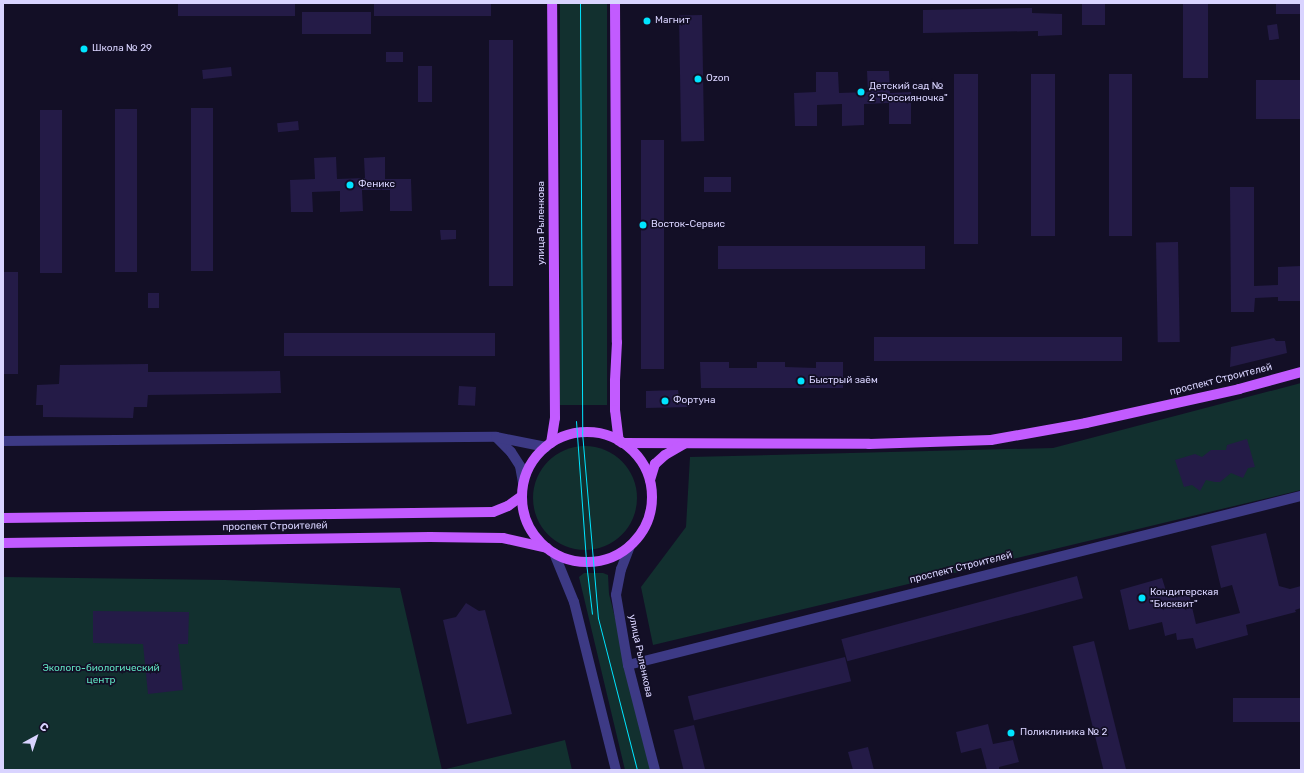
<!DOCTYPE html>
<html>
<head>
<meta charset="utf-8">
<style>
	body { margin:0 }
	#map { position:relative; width:1304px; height:773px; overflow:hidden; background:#130f26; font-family:Rubik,sans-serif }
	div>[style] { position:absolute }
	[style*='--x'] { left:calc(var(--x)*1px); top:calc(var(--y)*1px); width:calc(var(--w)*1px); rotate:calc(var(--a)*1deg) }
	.green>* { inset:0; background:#12302f; transform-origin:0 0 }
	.round { border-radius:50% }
	.building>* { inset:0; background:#241b47; transform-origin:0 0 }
	.minor>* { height:10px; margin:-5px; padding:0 5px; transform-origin:5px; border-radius:5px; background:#3d3a85 }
	.major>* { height:10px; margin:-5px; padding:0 5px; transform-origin:5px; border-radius:5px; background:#c25bff }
	.major>.ring { margin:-5px; padding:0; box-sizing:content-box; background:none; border:10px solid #c25bff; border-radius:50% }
	.tram>* { height:1px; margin:-0.5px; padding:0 0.5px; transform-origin:0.5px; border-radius:0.5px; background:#00e5ff }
	.dots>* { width:11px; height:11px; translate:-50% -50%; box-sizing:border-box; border:2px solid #130f26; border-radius:50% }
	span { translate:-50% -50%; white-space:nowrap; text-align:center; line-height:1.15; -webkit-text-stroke:3.5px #130f26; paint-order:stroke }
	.poi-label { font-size:10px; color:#d9d4ff }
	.left { translate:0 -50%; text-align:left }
	.street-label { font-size:10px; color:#d9d4ff }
	.park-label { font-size:10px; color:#5fe0c0 }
	.frame { position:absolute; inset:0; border:4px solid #d9d4ff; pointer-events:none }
	.north { position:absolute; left:16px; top:717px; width:40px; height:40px; -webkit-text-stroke:3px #130f26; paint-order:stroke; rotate:40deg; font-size:11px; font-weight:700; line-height:16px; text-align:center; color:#d9d4ff }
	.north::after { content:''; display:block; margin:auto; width:14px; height:18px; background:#d9d4ff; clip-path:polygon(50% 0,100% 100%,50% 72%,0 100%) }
</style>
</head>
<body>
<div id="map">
	<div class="green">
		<div style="left:560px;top:3px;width:47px;height:402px"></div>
		<div style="clip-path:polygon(1301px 383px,1301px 490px,653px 645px,641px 587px,686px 527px,690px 457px,1053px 448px)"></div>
		<div class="round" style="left:533px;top:446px;width:104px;height:104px"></div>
		<div style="clip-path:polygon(584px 573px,603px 573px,608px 575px,609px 594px,654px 770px,625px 770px,579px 577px)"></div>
		<div style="clip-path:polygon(3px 577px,225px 580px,400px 588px,442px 770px,565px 740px,572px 770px,3px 770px)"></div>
	</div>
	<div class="building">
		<div style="left:178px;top:3px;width:117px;height:13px"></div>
		<div style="left:374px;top:3px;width:117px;height:13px"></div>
		<div style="left:1082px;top:3px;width:23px;height:22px"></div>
		<div style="left:1183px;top:3px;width:25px;height:75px"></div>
		<div style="left:1276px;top:3px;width:25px;height:11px"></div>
		<div style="clip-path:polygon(1032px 8px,1032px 13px,1062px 14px,1062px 35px,1038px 36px,1038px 31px,923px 33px,923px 10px)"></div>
		<div style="left:371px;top:12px;width:22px;height:69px;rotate:90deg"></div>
		<div style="left:702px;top:15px;width:126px;height:23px;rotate:89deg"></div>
		<div style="left:1277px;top:24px;width:15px;height:10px;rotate:82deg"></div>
		<div style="left:489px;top:40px;width:24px;height:246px"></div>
		<div style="left:386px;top:52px;width:17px;height:10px"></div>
		<div style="left:418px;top:66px;width:14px;height:36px"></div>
		<div style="left:231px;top:67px;width:9px;height:29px;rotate:84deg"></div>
		<div style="clip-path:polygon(867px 71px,889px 71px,890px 93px,911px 92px,911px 124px,889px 124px,889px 103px,864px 104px,864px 125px,842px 126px,842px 104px,817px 105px,817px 126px,795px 126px,794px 93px,816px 92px,816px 72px,838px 72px,839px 93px,868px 92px)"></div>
		<div style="left:954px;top:74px;width:24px;height:170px"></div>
		<div style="left:1031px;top:74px;width:24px;height:162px"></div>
		<div style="left:1109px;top:74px;width:23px;height:162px"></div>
		<div style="left:1301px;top:80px;width:39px;height:45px;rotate:90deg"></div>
		<div style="left:191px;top:108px;width:22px;height:163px"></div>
		<div style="left:115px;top:109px;width:22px;height:163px"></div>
		<div style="left:40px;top:110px;width:22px;height:163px"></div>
		<div style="left:298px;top:121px;width:9px;height:21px;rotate:84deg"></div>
		<div style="left:641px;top:140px;width:23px;height:229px"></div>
		<div style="clip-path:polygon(336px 157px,337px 179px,365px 178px,364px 158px,385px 157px,385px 179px,411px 179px,412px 211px,390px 211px,390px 190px,362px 190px,363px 211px,340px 212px,340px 191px,312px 192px,313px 212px,291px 212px,290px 180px,315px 179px,314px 158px)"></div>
		<div style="left:704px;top:177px;width:27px;height:15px"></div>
		<div style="clip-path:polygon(1230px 187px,1254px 187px,1254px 286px,1278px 285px,1278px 267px,1301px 266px,1301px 301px,1278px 301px,1278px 297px,1255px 298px,1254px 312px,1231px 312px)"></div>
		<div style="clip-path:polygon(440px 230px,456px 230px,456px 239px,441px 240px)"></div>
		<div style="left:1178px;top:242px;width:100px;height:22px;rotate:89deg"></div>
		<div style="left:925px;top:246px;width:23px;height:207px;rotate:90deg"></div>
		<div style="left:3px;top:272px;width:15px;height:102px"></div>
		<div style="left:159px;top:293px;width:15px;height:11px;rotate:90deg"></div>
		<div style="left:495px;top:333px;width:23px;height:211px;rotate:90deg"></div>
		<div style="left:874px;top:337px;width:248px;height:24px"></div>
		<div style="clip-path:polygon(1274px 338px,1276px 341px,1285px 341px,1287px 353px,1230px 367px,1231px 347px)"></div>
		<div style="clip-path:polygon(700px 362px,729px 362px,729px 368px,757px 368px,757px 362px,785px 362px,785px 367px,816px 368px,816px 362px,843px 362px,843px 388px,701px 388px)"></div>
		<div style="clip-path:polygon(148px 364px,148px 372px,280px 371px,281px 393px,148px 395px,147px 407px,134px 407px,133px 418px,43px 417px,43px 405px,36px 405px,37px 385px,59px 384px,60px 365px)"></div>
		<div style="left:459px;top:386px;width:17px;height:19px;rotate:3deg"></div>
		<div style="clip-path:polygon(678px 390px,679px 397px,689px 397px,690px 407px,646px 408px,646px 391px)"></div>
		<div style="clip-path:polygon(1247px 439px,1255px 467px,1248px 468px,1243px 478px,1231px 473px,1220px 482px,1215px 482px,1206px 480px,1200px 491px,1192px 485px,1184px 487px,1175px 460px,1195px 454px,1202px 457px,1211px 450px,1226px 450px,1227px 445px)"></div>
		<div style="clip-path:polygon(1266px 533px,1279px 586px,1290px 589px,1301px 586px,1301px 608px,1295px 610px,1296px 612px,1246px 625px,1248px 635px,1196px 649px,1193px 638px,1177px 640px,1176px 633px,1165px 636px,1162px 622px,1129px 630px,1120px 590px,1162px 578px,1167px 594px,1188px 590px,1196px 624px,1240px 613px,1232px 585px,1221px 588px,1211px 546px)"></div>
		<div style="left:1077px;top:576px;width:23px;height:244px;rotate:75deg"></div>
		<div style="clip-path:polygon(466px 603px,479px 611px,485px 610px,512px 714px,467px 724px,443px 620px,456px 617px)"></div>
		<div style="clip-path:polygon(93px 611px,189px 612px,188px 644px,178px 644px,183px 690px,148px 694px,143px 644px,93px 643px)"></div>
		<div style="left:1094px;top:641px;width:133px;height:22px;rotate:76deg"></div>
		<div style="left:845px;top:657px;width:25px;height:162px;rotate:76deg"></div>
		<div style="left:1301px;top:698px;width:24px;height:68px;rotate:90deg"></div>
		<div style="clip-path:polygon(988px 724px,993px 744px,1013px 740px,1019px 762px,999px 767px,999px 770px,987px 770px,981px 748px,961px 753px,956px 732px)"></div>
		<div style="left:694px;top:725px;width:46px;height:21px;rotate:76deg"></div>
		<div style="clip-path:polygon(868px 747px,874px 770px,853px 770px,848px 752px)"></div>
	</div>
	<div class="minor">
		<div style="--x:496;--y:437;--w:21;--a:45"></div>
		<div style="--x:511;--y:452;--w:17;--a:57"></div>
		<div style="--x:520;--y:466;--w:17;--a:80"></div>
		<div style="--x:3;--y:441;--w:493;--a:-0.5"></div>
		<div style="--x:496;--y:437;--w:51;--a:11.3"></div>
		<div style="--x:630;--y:546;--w:25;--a:111"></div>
		<div style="--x:621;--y:569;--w:26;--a:101"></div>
		<div style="--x:616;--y:595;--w:71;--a:80.3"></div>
		<div style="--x:628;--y:665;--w:108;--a:75.6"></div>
		<div style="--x:554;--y:553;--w:53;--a:67.8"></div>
		<div style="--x:574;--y:602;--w:173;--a:76"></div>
		<div style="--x:628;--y:665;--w:694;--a:-14.1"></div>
	</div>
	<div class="major">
		<div style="--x:615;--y:3;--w:339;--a:89.7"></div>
		<div style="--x:617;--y:342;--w:39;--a:93"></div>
		<div style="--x:615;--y:381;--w:29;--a:90"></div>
		<div style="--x:615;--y:410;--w:31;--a:83"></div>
		<div class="ring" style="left:522px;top:432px;width:120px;height:120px"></div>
		<div style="--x:551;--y:443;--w:25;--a:-81"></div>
		<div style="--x:555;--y:418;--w:415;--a:-90.4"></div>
		<div style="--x:622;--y:443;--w:247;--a:0.2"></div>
		<div style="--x:869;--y:444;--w:122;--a:-1.9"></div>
		<div style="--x:991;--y:440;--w:97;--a:-10.1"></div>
		<div style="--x:1086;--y:423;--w:157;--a:-12.5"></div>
		<div style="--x:1239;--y:389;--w:64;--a:-15.3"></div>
		<div style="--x:650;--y:480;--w:17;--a:-73"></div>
		<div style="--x:655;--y:464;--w:13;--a:-42"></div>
		<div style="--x:665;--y:455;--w:22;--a:-30"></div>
		<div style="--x:3;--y:518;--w:490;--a:-0.7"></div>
		<div style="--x:493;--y:512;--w:16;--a:-22"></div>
		<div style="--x:508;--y:506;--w:17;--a:-36"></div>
		<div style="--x:3;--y:543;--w:427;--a:-0.8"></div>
		<div style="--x:430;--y:537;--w:73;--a:0.8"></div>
		<div style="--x:503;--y:538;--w:45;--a:12.8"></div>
	</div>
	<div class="tram">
		<div style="--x:580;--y:3;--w:429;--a:89.7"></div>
		<div style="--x:582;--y:432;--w:187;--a:85.1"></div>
		<div style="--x:598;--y:618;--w:157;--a:75.6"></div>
		<div style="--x:576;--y:421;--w:141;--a:85.9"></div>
		<div style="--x:586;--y:562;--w:52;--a:83.4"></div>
	</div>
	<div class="dots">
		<div style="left:647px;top:21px;background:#00e5ff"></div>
		<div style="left:84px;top:49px;background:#00e5ff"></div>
		<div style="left:698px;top:79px;background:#00e5ff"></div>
		<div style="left:861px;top:92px;background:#00e5ff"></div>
		<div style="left:350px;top:185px;background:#00e5ff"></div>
		<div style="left:643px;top:225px;background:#00e5ff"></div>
		<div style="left:801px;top:381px;background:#00e5ff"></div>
		<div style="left:665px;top:401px;background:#00e5ff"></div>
		<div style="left:1142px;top:598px;background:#00e5ff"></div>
		<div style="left:1011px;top:733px;background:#00e5ff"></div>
	</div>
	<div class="poi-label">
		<span class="left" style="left:655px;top:21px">Магнит</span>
		<span class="left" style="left:92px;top:49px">Школа № 29</span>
		<span class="left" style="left:706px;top:79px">Ozon</span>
		<span class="left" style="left:869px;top:92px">Детский сад №<br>2 "Россияночка"</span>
		<span class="left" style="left:358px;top:185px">Феникс</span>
		<span class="left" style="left:651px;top:225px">Восток-Сервис</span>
		<span class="left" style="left:809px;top:381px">Быстрый заём</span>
		<span class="left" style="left:673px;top:401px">Фортуна</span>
		<span class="left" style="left:1150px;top:598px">Кондитерская<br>"Бисквит"</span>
		<span class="left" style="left:1020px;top:733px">Поликлиника № 2</span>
	</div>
	<div class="street-label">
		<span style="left:542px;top:223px;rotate:-90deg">улица Рыленкова</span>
		<span style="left:1221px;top:380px;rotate:-14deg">проспект Строителей</span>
		<span style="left:275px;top:527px;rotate:-1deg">проспект Строителей</span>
		<span style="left:961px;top:568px;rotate:-14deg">проспект Строителей</span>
		<span style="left:640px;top:656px;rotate:78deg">улица Рыленкова</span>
	</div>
	<div class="park-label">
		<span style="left:101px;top:674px">Эколого-биологический<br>центр</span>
	</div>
	<div class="frame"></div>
	<div class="north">С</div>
</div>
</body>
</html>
